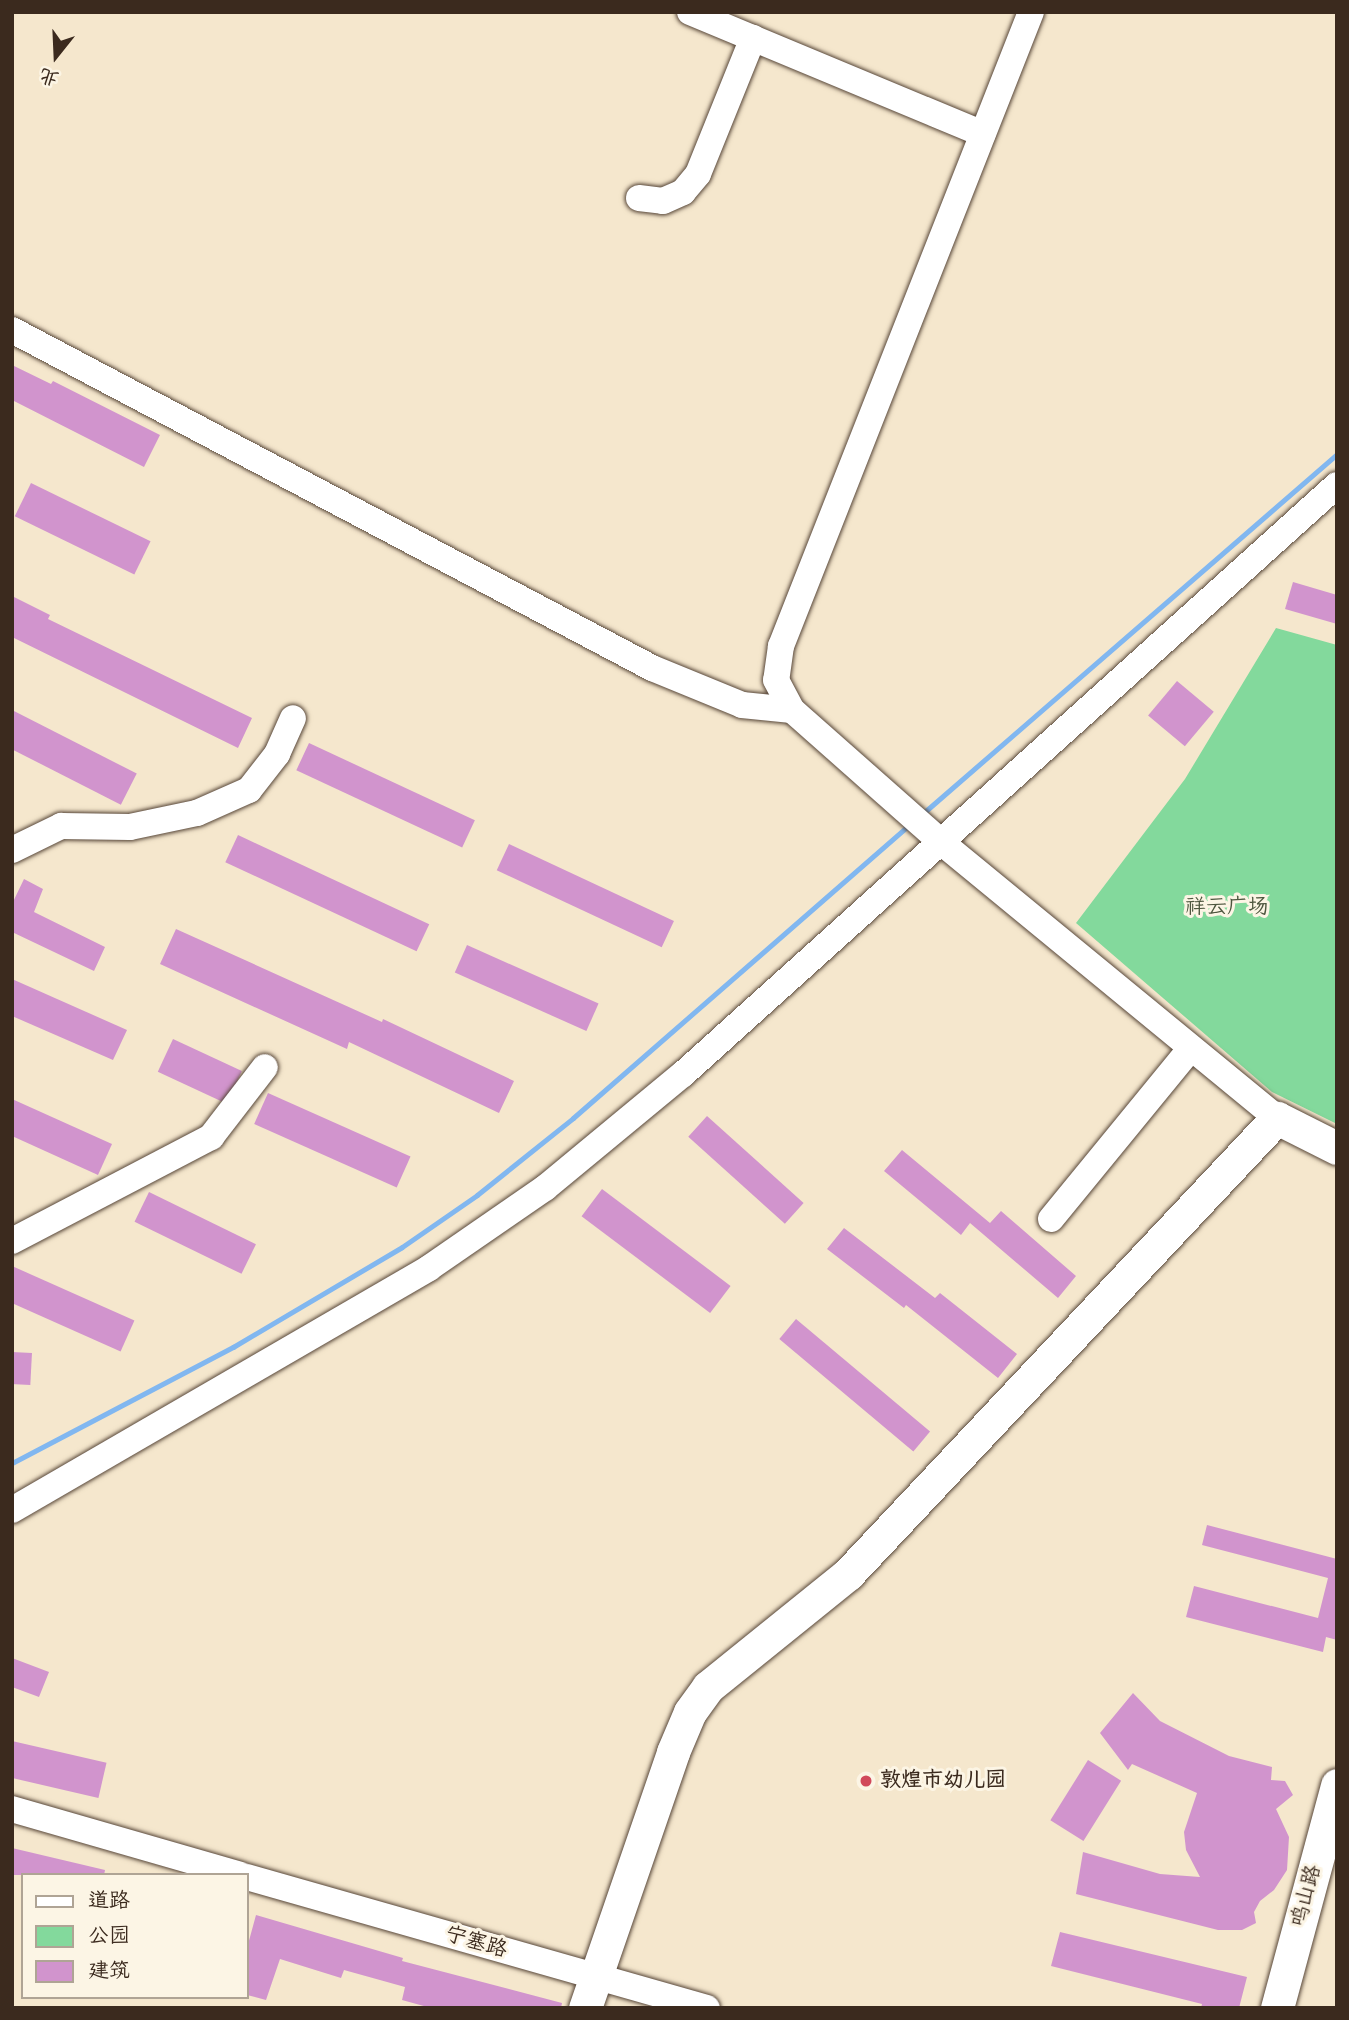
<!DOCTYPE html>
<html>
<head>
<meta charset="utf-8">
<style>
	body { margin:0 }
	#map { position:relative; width:1349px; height:2020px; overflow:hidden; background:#f5e7cd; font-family:Kalam,"LXGW WenKai TC",sans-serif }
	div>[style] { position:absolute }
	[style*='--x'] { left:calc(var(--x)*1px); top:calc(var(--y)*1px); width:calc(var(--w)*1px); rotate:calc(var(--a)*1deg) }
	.green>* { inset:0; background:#83d99c }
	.stream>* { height:5px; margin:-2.5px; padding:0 2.5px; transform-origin:2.5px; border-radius:2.5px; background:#81b7f0 }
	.building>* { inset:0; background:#d194cd; transform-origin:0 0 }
	.roads { filter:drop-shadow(0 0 2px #574638) drop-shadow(0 0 2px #574638) }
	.minor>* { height:26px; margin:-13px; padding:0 13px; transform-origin:13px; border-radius:13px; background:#fff }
	.major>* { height:33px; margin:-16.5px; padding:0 16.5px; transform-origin:16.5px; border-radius:16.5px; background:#fff }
	.dots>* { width:19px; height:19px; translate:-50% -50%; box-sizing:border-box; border:4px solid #fcf5e5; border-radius:50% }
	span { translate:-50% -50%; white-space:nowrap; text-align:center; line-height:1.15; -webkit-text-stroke:6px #fcf5e5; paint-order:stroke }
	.park-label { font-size:21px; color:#4d563e }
	.poi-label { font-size:21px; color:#3b2a1e; font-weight:700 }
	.left { translate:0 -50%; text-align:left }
	.street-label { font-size:21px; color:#3b2a1e }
	.frame { position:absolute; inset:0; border:14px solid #3b2a1e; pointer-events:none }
	.legend { position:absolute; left:21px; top:1873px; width:228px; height:126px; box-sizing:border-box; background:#fcf5e5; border:2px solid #afa495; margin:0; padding:9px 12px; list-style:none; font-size:21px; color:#3b2a1e }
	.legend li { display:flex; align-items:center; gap:14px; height:35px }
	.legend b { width:35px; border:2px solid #afa495 }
	.north { position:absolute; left:21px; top:21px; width:70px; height:70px; -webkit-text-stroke:5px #fcf5e5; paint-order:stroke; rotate:198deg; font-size:19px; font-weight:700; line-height:28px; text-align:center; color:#3b2a1e }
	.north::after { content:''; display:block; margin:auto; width:24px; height:32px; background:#3b2a1e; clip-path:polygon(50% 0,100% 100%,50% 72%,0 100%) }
</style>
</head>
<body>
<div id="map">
	<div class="green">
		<div style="clip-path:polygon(1276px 628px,1337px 645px,1337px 1124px,1272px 1092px,1076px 923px,1185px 779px)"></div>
	</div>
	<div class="stream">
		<div style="--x:921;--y:815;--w:551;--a:-40.95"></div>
		<div style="--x:12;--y:1463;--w:250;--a:-27.7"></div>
		<div style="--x:233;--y:1347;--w:196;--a:-30.6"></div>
		<div style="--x:402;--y:1247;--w:91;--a:-34.7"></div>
		<div style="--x:477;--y:1195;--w:123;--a:-38.7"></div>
		<div style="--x:573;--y:1118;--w:446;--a:-41.1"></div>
	</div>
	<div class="building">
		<div style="clip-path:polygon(12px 365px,51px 384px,53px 381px,160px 435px,144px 467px,12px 400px)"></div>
		<div style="left:31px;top:483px;width:133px;height:37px;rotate:26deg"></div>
		<div style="clip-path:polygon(1293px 582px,1337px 595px,1337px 624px,1285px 609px)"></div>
		<div style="clip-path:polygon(12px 596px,50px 615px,48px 619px,252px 718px,238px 748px,12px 637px)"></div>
		<div style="left:1177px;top:681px;width:48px;height:45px;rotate:40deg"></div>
		<div style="left:12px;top:710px;width:140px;height:35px;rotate:27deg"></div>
		<div style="left:309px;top:743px;width:183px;height:30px;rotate:25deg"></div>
		<div style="left:238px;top:835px;width:211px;height:30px;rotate:25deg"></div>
		<div style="left:509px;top:844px;width:182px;height:29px;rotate:25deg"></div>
		<div style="clip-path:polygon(24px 879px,43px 889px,34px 912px,105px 947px,94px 971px,12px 932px,12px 904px)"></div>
		<div style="clip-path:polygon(176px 929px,382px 1022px,383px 1019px,514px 1081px,499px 1113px,349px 1042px,347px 1049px,160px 964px)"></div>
		<div style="left:467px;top:945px;width:144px;height:30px;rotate:24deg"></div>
		<div style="clip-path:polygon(12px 979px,127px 1030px,113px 1060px,12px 1016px)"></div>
		<div style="left:173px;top:1039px;width:76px;height:36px;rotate:25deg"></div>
		<div style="left:268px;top:1093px;width:156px;height:34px;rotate:24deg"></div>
		<div style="clip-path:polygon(12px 1099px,112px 1144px,98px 1175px,12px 1136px)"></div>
		<div style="left:707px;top:1116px;width:130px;height:28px;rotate:42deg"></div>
		<div style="clip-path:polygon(902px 1150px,990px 1223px,1001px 1211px,1076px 1276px,1058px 1298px,970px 1223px,961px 1235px,884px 1171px)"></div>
		<div style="left:602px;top:1189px;width:161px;height:34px;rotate:37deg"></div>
		<div style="left:149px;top:1192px;width:119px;height:33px;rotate:26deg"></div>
		<div style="clip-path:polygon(844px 1228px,935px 1298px,940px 1293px,1017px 1354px,998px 1378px,906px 1305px,904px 1308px,827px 1249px)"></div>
		<div style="left:12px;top:1266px;width:134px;height:34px;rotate:24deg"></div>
		<div style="left:796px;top:1319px;width:175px;height:26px;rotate:40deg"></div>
		<div style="left:12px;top:1352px;width:20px;height:32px;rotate:3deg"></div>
		<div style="clip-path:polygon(1207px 1525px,1337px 1559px,1337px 1640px,1326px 1637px,1323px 1652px,1186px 1617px,1194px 1586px,1318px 1618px,1328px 1578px,1202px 1545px)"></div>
		<div style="clip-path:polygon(12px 1658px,49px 1672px,39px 1697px,12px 1687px)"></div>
		<div style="clip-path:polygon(1133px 1693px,1160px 1721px,1229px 1756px,1272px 1767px,1271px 1780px,1285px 1781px,1293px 1795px,1276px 1809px,1289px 1837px,1287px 1870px,1274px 1890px,1260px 1901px,1254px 1912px,1256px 1923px,1242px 1930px,1218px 1930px,1076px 1894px,1083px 1852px,1160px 1874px,1200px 1877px,1186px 1850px,1184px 1832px,1197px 1793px,1132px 1764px,1128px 1770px,1100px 1733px)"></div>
		<div style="left:12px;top:1741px;width:97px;height:36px;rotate:13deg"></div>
		<div style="left:1088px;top:1760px;width:39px;height:71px;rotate:32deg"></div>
		<div style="clip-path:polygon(12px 1848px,105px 1870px,104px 1875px,12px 1875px)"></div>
		<div style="clip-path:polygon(256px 1915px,403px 1958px,402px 1961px,562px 2003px,561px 2008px,431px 2008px,402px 2000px,405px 1987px,344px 1970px,341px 1978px,280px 1959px,266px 2000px,247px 1995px,247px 1948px)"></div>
		<div style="clip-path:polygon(1060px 1932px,1247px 1977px,1239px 2008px,1201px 2008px,1202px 2004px,1051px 1966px)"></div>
	</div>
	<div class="roads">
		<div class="minor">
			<div style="--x:690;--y:12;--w:317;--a:22.6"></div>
			<div style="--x:1031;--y:12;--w:682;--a:111.52"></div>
			<div style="--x:781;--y:646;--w:34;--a:98"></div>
			<div style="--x:776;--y:680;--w:34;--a:62"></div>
			<div style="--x:792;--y:710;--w:199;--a:41.5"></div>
			<div style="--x:941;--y:842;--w:435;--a:39.4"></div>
			<div style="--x:639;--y:198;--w:24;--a:7"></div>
			<div style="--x:663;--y:201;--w:22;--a:-24"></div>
			<div style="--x:683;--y:192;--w:23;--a:-50"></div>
			<div style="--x:698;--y:174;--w:147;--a:-68"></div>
			<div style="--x:12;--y:330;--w:724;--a:27.84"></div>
			<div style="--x:652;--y:668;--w:97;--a:22.3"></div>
			<div style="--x:742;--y:705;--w:50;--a:5.7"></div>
			<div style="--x:12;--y:850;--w:55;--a:-26.1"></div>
			<div style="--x:61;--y:826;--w:69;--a:0.8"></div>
			<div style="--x:130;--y:827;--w:68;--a:-11.8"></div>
			<div style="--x:197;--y:813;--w:57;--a:-23.9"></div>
			<div style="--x:249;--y:790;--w:46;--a:-52.1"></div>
			<div style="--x:277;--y:754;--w:39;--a:-66"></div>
			<div style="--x:1051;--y:1219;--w:221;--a:-50.7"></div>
			<div style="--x:12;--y:1241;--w:225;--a:-27.6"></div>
			<div style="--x:211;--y:1137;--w:88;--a:-52.4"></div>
			<div style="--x:12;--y:1510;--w:482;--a:-30.1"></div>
			<div style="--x:429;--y:1268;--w:141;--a:-34.6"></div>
			<div style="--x:545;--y:1188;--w:179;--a:-39.6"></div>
			<div style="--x:683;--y:1074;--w:880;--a:-42.01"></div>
			<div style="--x:12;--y:1809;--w:237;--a:16.1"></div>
			<div style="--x:247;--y:1877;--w:478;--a:15.9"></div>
		</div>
		<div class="major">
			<div style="--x:585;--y:2008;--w:271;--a:-71"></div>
			<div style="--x:673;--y:1752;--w:43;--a:-67"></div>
			<div style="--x:690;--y:1712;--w:31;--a:-54"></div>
			<div style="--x:708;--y:1687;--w:180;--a:-38.9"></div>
			<div style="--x:848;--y:1574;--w:626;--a:-46.75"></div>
			<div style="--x:1277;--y:1118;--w:67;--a:26.6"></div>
			<div style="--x:1277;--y:2008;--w:231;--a:-74.9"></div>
		</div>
	</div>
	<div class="dots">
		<div style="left:866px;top:1781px;background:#d1495b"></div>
	</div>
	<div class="park-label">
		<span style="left:1227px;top:908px">祥云广场</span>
	</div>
	<div class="poi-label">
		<span class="left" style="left:880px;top:1781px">敦煌市幼儿园</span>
	</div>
	<div class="street-label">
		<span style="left:1307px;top:1896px;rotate:-75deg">鸣山路</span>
		<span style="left:476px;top:1943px;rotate:16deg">宁塞路</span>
	</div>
	<div class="frame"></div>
	<ul class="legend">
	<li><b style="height:9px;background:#fff"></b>道路</li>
	<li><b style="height:19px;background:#83d99c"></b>公园</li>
	<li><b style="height:19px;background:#d194cd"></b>建筑</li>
	</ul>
	<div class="north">北</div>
</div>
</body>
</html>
